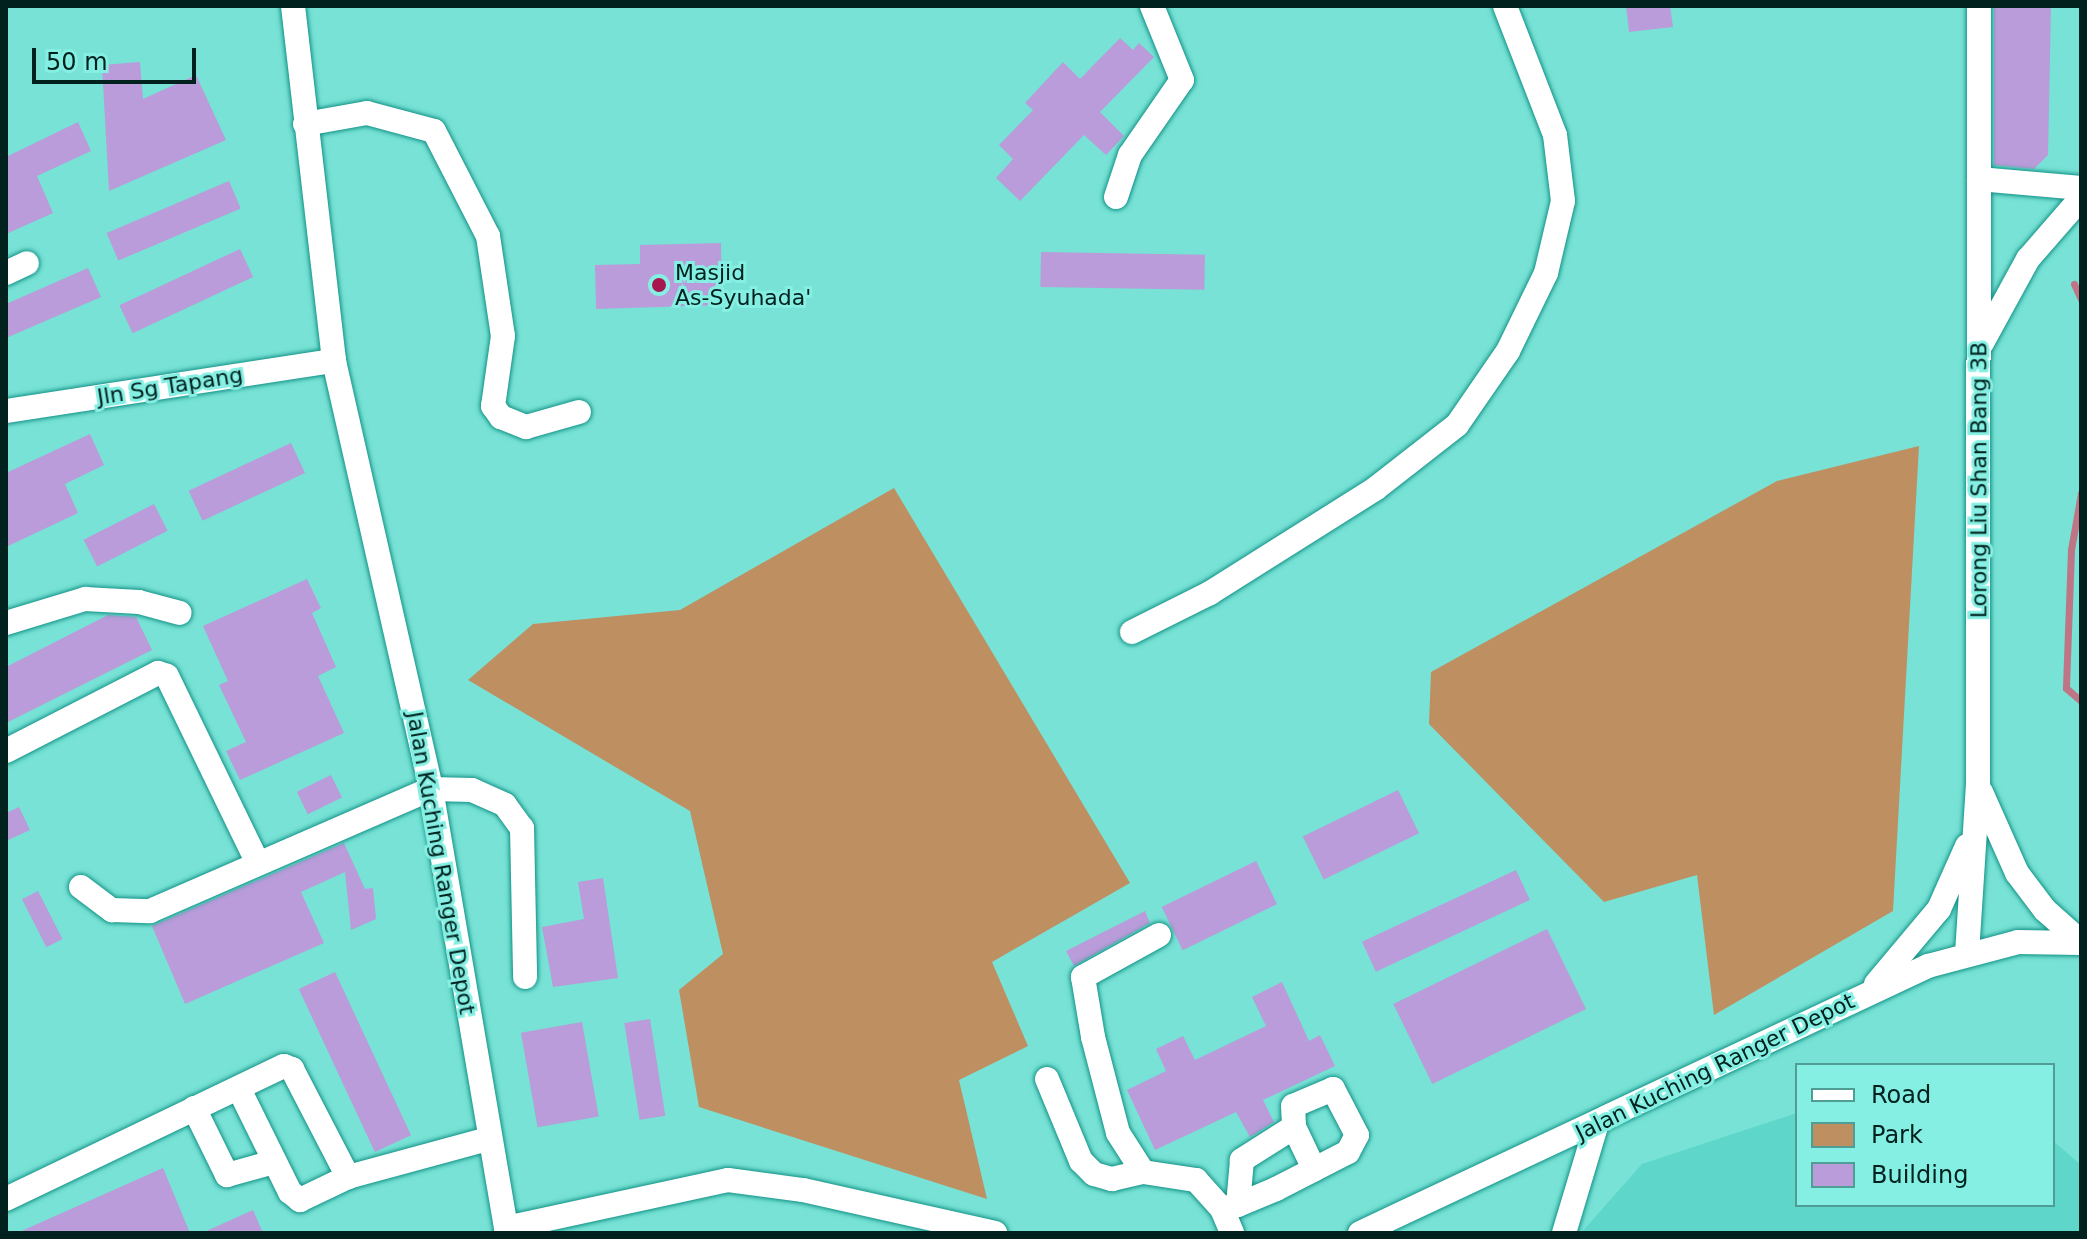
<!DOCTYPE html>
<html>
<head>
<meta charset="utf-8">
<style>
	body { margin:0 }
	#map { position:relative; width:2087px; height:1239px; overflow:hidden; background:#77e2d5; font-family:"DejaVu Sans",sans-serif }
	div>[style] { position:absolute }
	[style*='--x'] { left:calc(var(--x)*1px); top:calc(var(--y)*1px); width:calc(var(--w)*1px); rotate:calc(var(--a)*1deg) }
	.built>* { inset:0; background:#5ed6ca }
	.green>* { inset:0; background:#be8f61 }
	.stream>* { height:7px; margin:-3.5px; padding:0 3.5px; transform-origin:3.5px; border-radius:3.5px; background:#be7686 }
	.building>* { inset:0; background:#b99cd9; transform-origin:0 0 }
	.roads { filter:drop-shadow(0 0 2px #139287) drop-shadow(0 0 2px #139287) }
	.minor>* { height:24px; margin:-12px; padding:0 12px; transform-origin:12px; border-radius:12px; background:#fff }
	.dots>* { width:22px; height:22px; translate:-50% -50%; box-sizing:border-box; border:4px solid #84efe2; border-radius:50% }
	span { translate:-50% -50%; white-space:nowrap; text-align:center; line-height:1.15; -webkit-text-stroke:6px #84efe2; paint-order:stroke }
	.poi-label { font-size:22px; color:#00211e }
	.left { translate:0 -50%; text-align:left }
	.street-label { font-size:22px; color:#00211e }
	.frame { position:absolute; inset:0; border:8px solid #00211e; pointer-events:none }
	.legend { position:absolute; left:1795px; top:1063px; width:260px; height:144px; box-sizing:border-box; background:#84efe2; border:2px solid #4f9d94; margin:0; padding:10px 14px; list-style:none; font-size:24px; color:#00211e }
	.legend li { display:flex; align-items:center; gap:16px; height:40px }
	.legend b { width:40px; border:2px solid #4f9d94 }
	.scale { position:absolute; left:32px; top:48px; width:164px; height:36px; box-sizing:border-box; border:4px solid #00211e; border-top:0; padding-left:10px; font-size:24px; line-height:28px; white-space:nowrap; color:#00211e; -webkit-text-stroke:6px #84efe2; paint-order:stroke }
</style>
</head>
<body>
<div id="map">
	<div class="built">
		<div style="clip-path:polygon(1797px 1113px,1797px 1205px,2053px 1205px,2053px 1141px,2081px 1165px,2081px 1233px,1581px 1233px,1642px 1164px)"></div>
	</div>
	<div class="green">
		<div style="clip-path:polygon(1919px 446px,1893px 911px,1714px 1015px,1697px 875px,1604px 902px,1429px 724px,1431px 672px,1777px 481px)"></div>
		<div style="clip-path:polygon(894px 488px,1130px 883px,992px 962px,1028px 1046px,959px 1080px,987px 1199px,699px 1107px,679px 990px,723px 954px,690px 811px,468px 680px,533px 624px,680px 610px)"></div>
	</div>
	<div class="stream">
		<div style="--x:2074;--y:284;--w:17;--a:65"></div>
		<div style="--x:2081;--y:493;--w:58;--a:100"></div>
		<div style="--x:2071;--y:550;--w:138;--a:92.1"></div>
		<div style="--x:2066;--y:688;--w:20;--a:41"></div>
	</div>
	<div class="building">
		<div style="clip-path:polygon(1626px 6px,1670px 6px,1673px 27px,1629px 32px)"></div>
		<div style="clip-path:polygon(1994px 6px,2051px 6px,2048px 155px,2034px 169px,1994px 165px)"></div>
		<div style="clip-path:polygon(1120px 38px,1133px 50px,1139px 43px,1154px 57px,1100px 112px,1124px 136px,1106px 155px,1084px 135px,1020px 201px,996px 178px,1013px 159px,999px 145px,1033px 110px,1025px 103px,1063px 62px,1080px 79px)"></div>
		<div style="clip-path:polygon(140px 62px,143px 99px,196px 75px,226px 140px,109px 191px,102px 65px)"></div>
		<div style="clip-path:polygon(78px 122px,91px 151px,37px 176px,53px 213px,6px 234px,6px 157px)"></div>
		<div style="left:229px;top:181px;width:30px;height:133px;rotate:67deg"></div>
		<div style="clip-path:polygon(721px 243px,722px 305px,596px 309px,595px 265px,640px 264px,640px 245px)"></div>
		<div style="left:240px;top:249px;width:31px;height:133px;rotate:65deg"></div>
		<div style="left:1041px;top:252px;width:164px;height:35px;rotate:1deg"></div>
		<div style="clip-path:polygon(88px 268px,101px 297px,6px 338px,6px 304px)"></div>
		<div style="clip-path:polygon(90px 434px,104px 465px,65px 484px,78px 513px,6px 547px,6px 473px)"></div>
		<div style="left:291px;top:443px;width:33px;height:113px;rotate:65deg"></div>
		<div style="left:154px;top:504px;width:30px;height:79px;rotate:63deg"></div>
		<div style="clip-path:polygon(307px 579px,321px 608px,312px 613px,336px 667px,318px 676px,344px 733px,240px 780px,226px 751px,246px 742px,219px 685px,228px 681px,203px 626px)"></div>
		<div style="clip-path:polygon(108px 615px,136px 617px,152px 650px,6px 723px,6px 667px)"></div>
		<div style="left:331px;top:775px;width:25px;height:38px;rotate:64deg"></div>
		<div style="left:1398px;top:790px;width:48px;height:106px;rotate:64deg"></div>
		<div style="clip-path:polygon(19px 807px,30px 830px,6px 841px,6px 813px)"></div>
		<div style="clip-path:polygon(344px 843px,365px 889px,373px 888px,376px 919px,351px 930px,345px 872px,301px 892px,324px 943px,185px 1004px,152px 926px)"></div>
		<div style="left:1256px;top:861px;width:48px;height:105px;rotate:64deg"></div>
		<div style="left:1516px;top:870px;width:33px;height:170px;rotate:65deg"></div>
		<div style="clip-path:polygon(603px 878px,618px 978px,553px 987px,542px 927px,584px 919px,578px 882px)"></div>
		<div style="left:38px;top:891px;width:54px;height:18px;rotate:63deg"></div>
		<div style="clip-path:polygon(1145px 911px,1150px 923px,1074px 966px,1066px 951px)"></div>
		<div style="left:1547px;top:929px;width:89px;height:171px;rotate:64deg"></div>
		<div style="left:335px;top:972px;width:180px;height:40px;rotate:65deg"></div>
		<div style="clip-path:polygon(1282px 982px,1309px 1041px,1320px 1035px,1335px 1066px,1263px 1100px,1274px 1122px,1250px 1137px,1236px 1112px,1155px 1150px,1127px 1090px,1166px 1071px,1156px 1049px,1183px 1036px,1195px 1060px,1266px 1026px,1252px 997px)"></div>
		<div style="left:650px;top:1019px;width:98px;height:26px;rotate:81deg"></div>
		<div style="left:582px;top:1022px;width:96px;height:62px;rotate:80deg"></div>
		<div style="clip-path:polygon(163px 1168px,190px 1233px,17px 1233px)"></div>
		<div style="clip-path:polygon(253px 1210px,263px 1233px,202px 1233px)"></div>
	</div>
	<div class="roads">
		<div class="minor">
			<div style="--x:293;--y:6;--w:357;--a:83.4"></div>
			<div style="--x:334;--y:361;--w:439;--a:77.2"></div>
			<div style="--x:431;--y:789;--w:450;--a:80.3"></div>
			<div style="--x:305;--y:124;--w:63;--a:-10.1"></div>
			<div style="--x:367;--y:113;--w:69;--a:15"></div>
			<div style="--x:434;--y:131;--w:118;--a:62.8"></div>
			<div style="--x:488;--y:236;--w:101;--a:81.5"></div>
			<div style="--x:503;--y:336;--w:71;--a:98.1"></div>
			<div style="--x:493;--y:406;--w:14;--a:54"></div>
			<div style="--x:501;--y:417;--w:27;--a:22"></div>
			<div style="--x:526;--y:427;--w:55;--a:-15.8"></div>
			<div style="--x:1979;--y:179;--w:102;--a:5"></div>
			<div style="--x:1116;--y:197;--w:44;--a:-71.6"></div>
			<div style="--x:1130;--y:155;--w:91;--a:-55.3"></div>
			<div style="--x:1182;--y:80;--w:80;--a:-112.1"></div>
			<div style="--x:6;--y:273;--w:23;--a:-25"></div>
			<div style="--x:1982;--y:343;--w:96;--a:-61.3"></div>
			<div style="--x:2028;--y:259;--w:81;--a:-49"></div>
			<div style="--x:6;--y:411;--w:332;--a:-8.7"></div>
			<div style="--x:6;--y:623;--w:83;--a:-16.9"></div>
			<div style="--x:85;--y:599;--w:54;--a:3.2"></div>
			<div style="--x:139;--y:602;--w:42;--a:15"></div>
			<div style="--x:1132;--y:632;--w:87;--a:-26.6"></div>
			<div style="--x:1210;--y:593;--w:195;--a:-32.2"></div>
			<div style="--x:1375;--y:489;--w:104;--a:-38"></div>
			<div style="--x:1457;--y:425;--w:90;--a:-55.4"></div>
			<div style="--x:1508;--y:351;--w:87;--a:-64"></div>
			<div style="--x:1546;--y:273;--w:74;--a:-76.7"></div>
			<div style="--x:1563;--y:201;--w:66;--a:-96.9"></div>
			<div style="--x:1555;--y:135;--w:138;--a:-111.2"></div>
			<div style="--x:6;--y:751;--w:171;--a:-27.2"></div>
			<div style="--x:158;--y:673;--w:9;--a:18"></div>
			<div style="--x:167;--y:676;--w:208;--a:64.1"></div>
			<div style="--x:1981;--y:792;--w:89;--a:66"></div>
			<div style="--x:2017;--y:873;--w:46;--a:52.9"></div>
			<div style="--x:2045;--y:910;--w:48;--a:41.6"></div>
			<div style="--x:81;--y:887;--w:39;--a:37"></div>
			<div style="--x:112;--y:910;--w:38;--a:2"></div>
			<div style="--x:150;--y:911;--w:306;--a:-23.5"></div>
			<div style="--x:431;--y:789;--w:41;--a:1.4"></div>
			<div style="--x:472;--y:790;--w:36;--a:24"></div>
			<div style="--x:505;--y:805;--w:29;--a:54"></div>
			<div style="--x:522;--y:828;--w:149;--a:88.8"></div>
			<div style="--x:1159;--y:935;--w:87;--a:151.1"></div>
			<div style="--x:1083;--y:977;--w:61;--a:80.5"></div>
			<div style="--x:1093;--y:1037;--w:99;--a:75.4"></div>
			<div style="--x:1118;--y:1133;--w:46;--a:57.3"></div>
			<div style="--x:1143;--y:1172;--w:54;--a:8.6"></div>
			<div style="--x:1196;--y:1180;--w:39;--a:48"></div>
			<div style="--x:1222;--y:1209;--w:26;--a:67"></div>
			<div style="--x:1967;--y:954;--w:172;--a:-86.3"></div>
			<div style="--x:1978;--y:782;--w:776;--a:-89.93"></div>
			<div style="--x:1876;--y:984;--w:98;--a:-50"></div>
			<div style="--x:1939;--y:909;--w:69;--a:-66"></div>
			<div style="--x:1047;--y:1079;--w:89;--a:67.5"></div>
			<div style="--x:1081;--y:1161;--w:18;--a:45"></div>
			<div style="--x:1094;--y:1174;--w:19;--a:16"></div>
			<div style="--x:1112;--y:1179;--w:32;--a:-13"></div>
			<div style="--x:239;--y:1089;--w:115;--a:63.7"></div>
			<div style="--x:290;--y:1192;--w:13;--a:39"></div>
			<div style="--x:300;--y:1200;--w:53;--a:-25.6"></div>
			<div style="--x:348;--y:1177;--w:145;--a:-15.2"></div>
			<div style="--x:194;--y:1108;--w:75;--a:63.8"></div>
			<div style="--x:227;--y:1175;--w:49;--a:-15.5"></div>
			<div style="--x:1294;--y:1127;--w:47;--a:64.5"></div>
			<div style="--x:6;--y:1199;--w:308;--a:-25.6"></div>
			<div style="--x:284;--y:1066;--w:9;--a:21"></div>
			<div style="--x:292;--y:1069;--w:122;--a:62.6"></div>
			<div style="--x:1222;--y:1209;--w:16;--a:-14"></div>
			<div style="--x:1238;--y:1205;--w:41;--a:-22.8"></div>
			<div style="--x:1276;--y:1189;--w:81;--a:-27.2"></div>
			<div style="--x:1348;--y:1152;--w:19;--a:-62"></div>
			<div style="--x:1357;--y:1135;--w:52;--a:-117.6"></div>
			<div style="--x:1333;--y:1089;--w:43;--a:157"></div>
			<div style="--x:1293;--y:1106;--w:21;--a:87"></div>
			<div style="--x:1294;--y:1127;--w:62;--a:147.6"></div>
			<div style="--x:1242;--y:1160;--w:45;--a:95.1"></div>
			<div style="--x:506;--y:1228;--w:227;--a:-12.2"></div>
			<div style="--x:728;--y:1180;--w:76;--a:7.6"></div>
			<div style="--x:803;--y:1190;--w:197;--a:12.6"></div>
			<div style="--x:1360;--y:1233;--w:628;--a:-25.18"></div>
			<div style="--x:1928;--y:966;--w:93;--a:-14.9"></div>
			<div style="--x:2018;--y:942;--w:63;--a:0.9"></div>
			<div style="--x:1564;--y:1233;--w:115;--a:-73.3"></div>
		</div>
	</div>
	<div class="dots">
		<div style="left:659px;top:285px;background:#a8164f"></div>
	</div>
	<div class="poi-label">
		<span class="left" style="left:675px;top:285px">Masjid<br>As-Syuhada'</span>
	</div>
	<div class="street-label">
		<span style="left:170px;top:386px;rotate:-9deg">Jln Sg Tapang</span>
		<span style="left:1979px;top:480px;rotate:-90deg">Lorong Liu Shan Bang 3B</span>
		<span style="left:441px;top:863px;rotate:80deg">Jalan Kuching Ranger Depot</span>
		<span style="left:1715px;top:1067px;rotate:-26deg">Jalan Kuching Ranger Depot</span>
	</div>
	<div class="frame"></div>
	<ul class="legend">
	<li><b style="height:10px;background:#fff"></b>Road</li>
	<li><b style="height:22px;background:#be8f61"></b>Park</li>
	<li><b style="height:22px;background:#b99cd9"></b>Building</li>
	</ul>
	<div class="scale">50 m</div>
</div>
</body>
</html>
